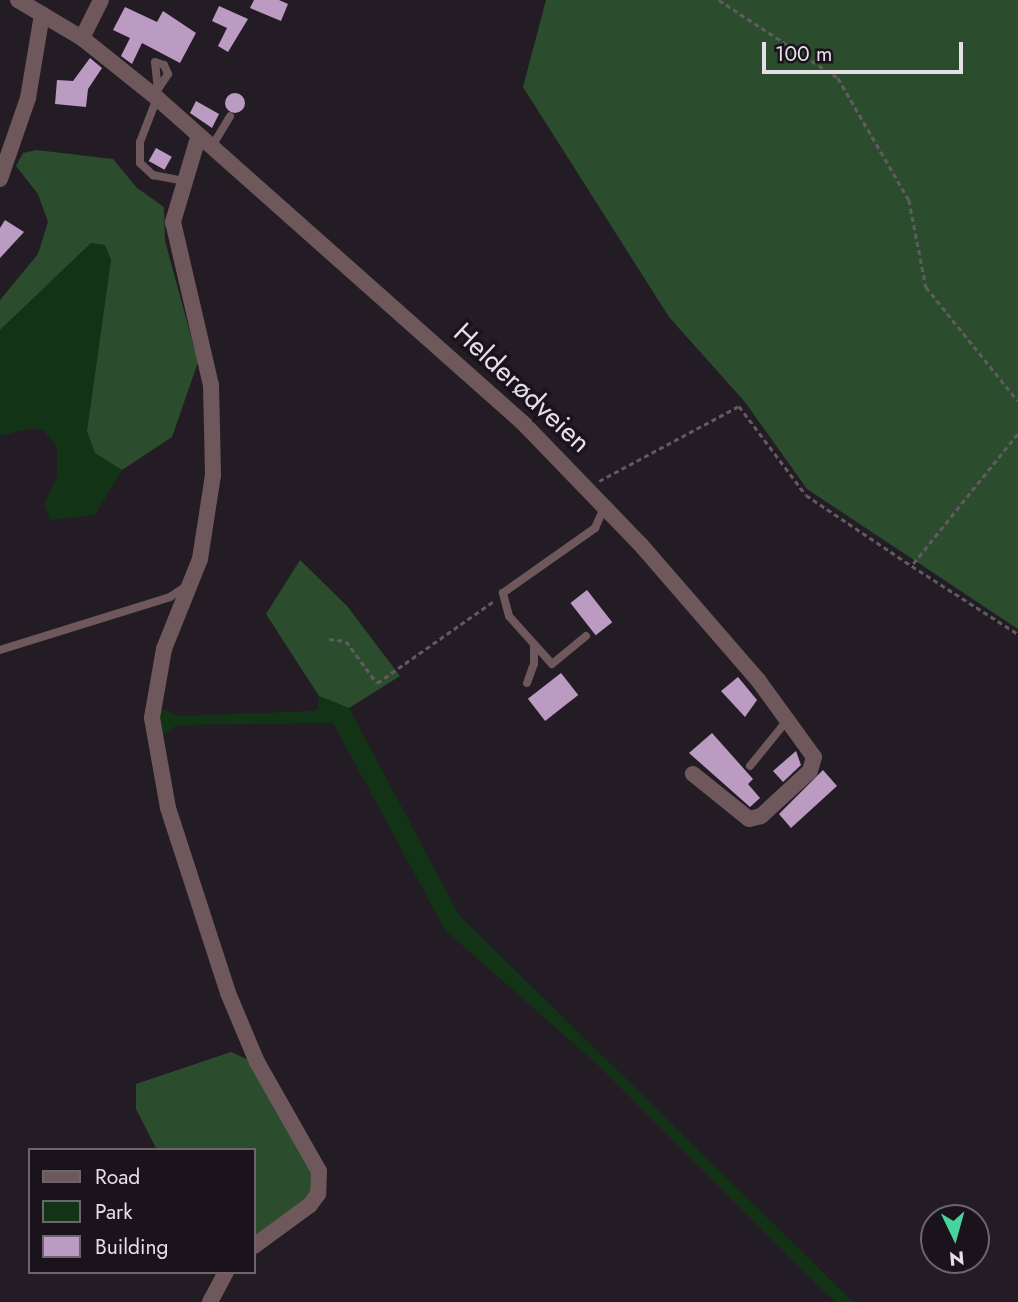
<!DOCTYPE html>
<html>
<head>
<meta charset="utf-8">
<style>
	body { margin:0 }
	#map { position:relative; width:1018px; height:1302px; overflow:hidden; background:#241c25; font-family:Jost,sans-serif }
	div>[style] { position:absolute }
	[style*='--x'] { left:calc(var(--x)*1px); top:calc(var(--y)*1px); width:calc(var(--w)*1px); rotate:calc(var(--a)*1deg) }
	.green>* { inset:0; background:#123315 }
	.forest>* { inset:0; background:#2c4d2d }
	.building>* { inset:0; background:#bb9bc2; transform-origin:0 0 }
	.round { border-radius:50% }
	.path>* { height:2.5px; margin-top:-1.25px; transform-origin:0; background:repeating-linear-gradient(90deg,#615a62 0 5px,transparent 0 8.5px) }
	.service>* { height:8px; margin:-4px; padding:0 4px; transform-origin:4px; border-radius:4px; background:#6e585b }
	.minor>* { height:16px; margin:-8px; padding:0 8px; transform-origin:8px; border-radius:8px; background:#6e585b }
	span { translate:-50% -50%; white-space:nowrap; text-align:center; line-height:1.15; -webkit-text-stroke:7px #1a131c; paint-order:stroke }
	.street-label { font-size:28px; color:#e5dfe6 }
	.legend { position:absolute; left:28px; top:1148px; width:228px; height:126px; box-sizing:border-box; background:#1a131c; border:2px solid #6b656d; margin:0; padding:9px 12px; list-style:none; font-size:21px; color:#e5dfe6 }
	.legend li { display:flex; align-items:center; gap:14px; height:35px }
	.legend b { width:35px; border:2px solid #6b656d }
	.north { position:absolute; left:920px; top:1204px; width:70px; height:70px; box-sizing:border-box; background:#1a131c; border:2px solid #6b656d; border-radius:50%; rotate:175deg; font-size:19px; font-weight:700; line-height:28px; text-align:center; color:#e5dfe6 }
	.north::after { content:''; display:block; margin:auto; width:24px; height:32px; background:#46d49e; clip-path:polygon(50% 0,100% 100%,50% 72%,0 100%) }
	.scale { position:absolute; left:762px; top:42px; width:201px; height:32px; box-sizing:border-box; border:4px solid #e5dfe6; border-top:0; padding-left:9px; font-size:21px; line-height:24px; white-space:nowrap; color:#e5dfe6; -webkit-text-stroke:5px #1a131c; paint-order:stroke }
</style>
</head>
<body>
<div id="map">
	<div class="green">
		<div style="clip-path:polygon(91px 243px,105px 245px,111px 260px,87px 431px,122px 470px,95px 515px,50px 520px,44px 505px,57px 476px,57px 447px,44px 431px,32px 428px,0 436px,0 330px)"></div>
		<div style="clip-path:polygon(319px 696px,349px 708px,459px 915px,853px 1302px,836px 1302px,822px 1290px,599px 1066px,445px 930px,333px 723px,177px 725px,162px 736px,158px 708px,180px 716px,311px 711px,317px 709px)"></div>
	</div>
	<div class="forest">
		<div style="clip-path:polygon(546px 0,1018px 0,1018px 629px,807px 489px,745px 402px,669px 317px,523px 87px)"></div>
		<div style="clip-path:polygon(36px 150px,113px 159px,137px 188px,164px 207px,165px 241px,198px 362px,172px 437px,122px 470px,95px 453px,87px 431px,111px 260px,105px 245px,91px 243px,0 330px,0 300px,38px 254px,48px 222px,38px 194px,16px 166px,23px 153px)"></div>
		<div style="clip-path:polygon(300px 560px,347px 606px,400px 676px,349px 708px,319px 696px,266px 614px)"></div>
		<div style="clip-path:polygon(231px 1052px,251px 1061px,311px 1164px,311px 1191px,300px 1207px,254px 1240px,254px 1150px,157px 1150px,136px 1109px,136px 1084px)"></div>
	</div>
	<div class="building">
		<div style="clip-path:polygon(254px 0,279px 0,288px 4px,281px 21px,250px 8px)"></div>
		<div style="clip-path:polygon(219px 6px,248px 19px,228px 52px,218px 46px,227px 28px,212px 21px)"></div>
		<div style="clip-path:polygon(125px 7px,157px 22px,163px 11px,196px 33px,180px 63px,142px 43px,132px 64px,121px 56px,130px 38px,113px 30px)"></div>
		<div style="clip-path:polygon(90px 58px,102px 68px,88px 89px,86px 107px,55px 104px,57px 80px,73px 81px)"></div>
		<div class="round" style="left:225px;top:93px;width:20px;height:20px"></div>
		<div style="clip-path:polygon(196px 101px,219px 114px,212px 128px,190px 113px)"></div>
		<div style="left:156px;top:148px;width:18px;height:15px;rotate:29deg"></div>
		<div style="clip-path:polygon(5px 220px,24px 232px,0 258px,0 228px)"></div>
		<div style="left:587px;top:590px;width:41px;height:21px;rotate:52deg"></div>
		<div style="left:561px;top:673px;width:28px;height:42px;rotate:52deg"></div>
		<div style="clip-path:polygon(738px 677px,757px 700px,745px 717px,721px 691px)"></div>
		<div style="clip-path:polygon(712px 733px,753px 779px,748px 784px,760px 798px,750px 807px,689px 753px)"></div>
		<div style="clip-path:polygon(796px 751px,801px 765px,783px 782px,773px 771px)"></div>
		<div style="clip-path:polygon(823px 770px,837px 786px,791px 828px,779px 814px)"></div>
	</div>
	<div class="path">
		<div style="--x:719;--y:0;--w:142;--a:33.2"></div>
		<div style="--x:838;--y:78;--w:141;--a:59.8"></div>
		<div style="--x:909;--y:200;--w:89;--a:78.9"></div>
		<div style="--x:926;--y:287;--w:146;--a:51.1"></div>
		<div style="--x:1018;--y:434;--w:169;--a:128.8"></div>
		<div style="--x:912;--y:566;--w:126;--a:32.7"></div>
		<div style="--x:599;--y:481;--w:159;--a:-28.2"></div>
		<div style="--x:739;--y:406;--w:111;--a:53"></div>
		<div style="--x:806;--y:495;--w:128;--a:33.8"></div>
		<div style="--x:329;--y:639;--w:17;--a:7"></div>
		<div style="--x:346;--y:641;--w:52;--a:53.6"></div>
		<div style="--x:377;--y:683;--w:144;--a:-35.1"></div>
	</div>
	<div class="service">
		<div style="--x:154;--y:95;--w:25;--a:-56"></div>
		<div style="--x:168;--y:74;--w:10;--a:-114"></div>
		<div style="--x:164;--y:65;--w:9;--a:-162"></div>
		<div style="--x:155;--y:62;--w:27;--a:84"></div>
		<div style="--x:157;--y:98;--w:47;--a:111.1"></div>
		<div style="--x:140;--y:142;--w:21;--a:90"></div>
		<div style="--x:140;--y:163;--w:18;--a:43"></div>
		<div style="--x:153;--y:175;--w:31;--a:11"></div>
		<div style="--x:211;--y:148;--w:37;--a:-59"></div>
		<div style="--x:586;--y:636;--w:44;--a:140.5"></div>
		<div style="--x:552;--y:664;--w:64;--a:-131.9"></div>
		<div style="--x:509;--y:616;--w:24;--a:-105"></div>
		<div style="--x:503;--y:593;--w:113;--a:-35.2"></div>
		<div style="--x:595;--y:528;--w:22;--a:-66"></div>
		<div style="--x:0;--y:650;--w:178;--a:-17.3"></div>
		<div style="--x:170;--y:597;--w:22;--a:-34"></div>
		<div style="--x:527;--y:683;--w:20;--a:-70"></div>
		<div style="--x:534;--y:664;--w:19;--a:-90"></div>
		<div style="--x:750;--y:766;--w:55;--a:-50.9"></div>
	</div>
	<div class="minor">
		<div style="--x:18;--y:0;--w:74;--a:30.7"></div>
		<div style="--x:82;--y:38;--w:96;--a:38.7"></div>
		<div style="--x:157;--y:98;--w:494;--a:41.6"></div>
		<div style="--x:526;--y:426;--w:165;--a:46"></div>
		<div style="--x:641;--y:545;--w:179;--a:49.1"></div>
		<div style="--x:758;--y:680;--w:95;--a:54"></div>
		<div style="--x:814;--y:757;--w:15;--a:106"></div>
		<div style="--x:810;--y:771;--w:67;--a:137.4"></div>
		<div style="--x:761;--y:816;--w:12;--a:166"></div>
		<div style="--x:749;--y:819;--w:72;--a:-141.2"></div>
		<div style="--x:82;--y:38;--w:42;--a:-63.4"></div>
		<div style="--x:198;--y:138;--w:88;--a:106.6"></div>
		<div style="--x:173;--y:222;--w:167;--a:76.9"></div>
		<div style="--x:211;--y:385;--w:90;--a:88.7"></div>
		<div style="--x:213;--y:475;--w:85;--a:98.8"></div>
		<div style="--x:200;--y:559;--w:97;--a:111.8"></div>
		<div style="--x:164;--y:649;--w:70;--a:99.9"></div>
		<div style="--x:152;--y:718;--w:91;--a:79.9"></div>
		<div style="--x:168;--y:808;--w:194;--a:72"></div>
		<div style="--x:228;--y:993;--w:75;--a:67.2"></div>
		<div style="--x:257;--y:1062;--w:125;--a:60.4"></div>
		<div style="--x:319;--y:1171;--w:23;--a:92"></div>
		<div style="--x:318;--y:1194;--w:14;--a:126"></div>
		<div style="--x:310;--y:1205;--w:69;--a:143.8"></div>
		<div style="--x:0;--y:179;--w:86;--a:-70.9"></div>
		<div style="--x:28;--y:98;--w:85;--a:-80.5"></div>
		<div style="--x:210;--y:1302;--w:34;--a:-62"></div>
	</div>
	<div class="street-label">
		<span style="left:522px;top:388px;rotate:43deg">Helderødveien</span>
	</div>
	<ul class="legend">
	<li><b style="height:9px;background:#6e585b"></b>Road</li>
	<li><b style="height:19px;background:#123315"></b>Park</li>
	<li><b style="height:19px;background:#bb9bc2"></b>Building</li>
	</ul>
	<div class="north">N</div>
	<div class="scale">100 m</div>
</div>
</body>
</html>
